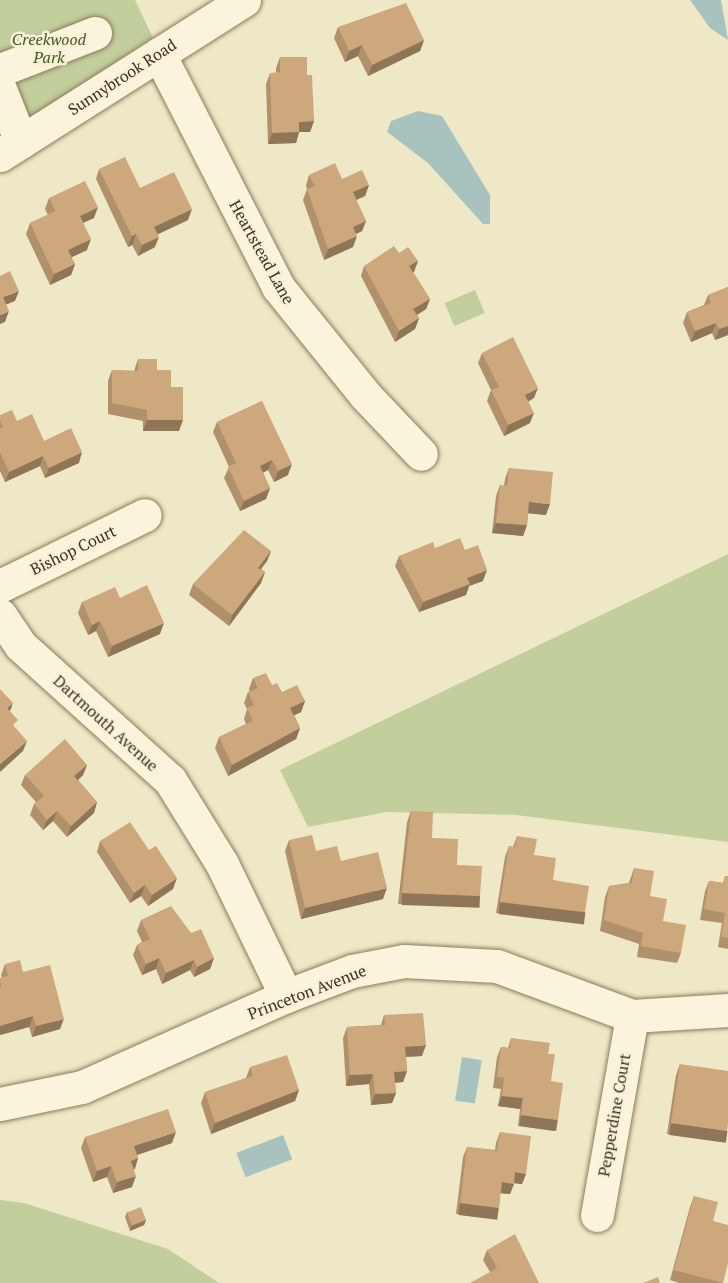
<!DOCTYPE html>
<html>
<head>
<meta charset="utf-8">
<style>
	body { margin:0 }
	#map { position:relative; width:728px; height:1283px; overflow:hidden; background:#efe8c7; font-family:"PT Serif",serif }
	div>[style] { position:absolute }
	[style*='--x'] { left:calc(var(--x)*1px); top:calc(var(--y)*1px); width:calc(var(--w)*1px); rotate:calc(var(--a)*1deg) }
	.green>* { inset:0; background:#c2ce9b; transform-origin:0 0 }
	.water>* { inset:0; background:#a8c3bf; transform-origin:0 0 }
	.roads { filter:drop-shadow(0 0 2px #8c7b5c) drop-shadow(0 0 2px #8c7b5c) }
	.minor>* { height:33px; margin:-16.5px; padding:0 16.5px; transform-origin:16.5px; border-radius:16.5px; background:#f9f4db }
	.wall>* { inset:0; background:#b1906c }
	.shaded-wall>* { inset:0; background:#907658; transform-origin:0 0 }
	.building>* { inset:0; background:#cea87d; transform-origin:0 0 }
	span { translate:-50% -50%; white-space:nowrap; text-align:center; line-height:1.15; -webkit-text-stroke:5px #f6f1d7; paint-order:stroke }
	.park-label { font-size:16px; color:#465826; font-style:italic }
	.street-label { font-size:16px; color:#3c3120 }
</style>
</head>
<body>
<div id="map">
	<div class="green">
		<div style="clip-path:polygon(0 0,135px 0,153px 38px,0 137px)"></div>
		<div style="left:475px;top:290px;width:25px;height:33px;rotate:67deg"></div>
		<div style="clip-path:polygon(728px 554px,728px 842px,516px 815px,387px 812px,308px 827px,280px 770px)"></div>
		<div style="clip-path:polygon(0 1200px,24px 1203px,168px 1249px,219px 1283px,0 1283px)"></div>
	</div>
	<div class="water">
		<div style="clip-path:polygon(690px 0,721px 0,728px 40px,710px 28px)"></div>
		<div style="clip-path:polygon(418px 111px,442px 116px,490px 195px,490px 224px,483px 224px,428px 163px,387px 132px,391px 121px)"></div>
		<div style="left:462px;top:1057px;width:20px;height:44px;rotate:9deg"></div>
		<div style="left:283px;top:1135px;width:26px;height:50px;rotate:69deg"></div>
	</div>
	<div class="roads">
		<div class="minor">
			<div style="--x:159;--y:54;--w:262;--a:62.9"></div>
			<div style="--x:278;--y:287;--w:139;--a:51.1"></div>
			<div style="--x:365;--y:395;--w:81;--a:46.5"></div>
			<div style="--x:0;--y:70;--w:102;--a:-21.3"></div>
			<div style="--x:0;--y:89;--w:57;--a:68.4"></div>
			<div style="--x:0;--y:155;--w:289;--a:-32.4"></div>
			<div style="--x:0;--y:586;--w:161;--a:-26.1"></div>
			<div style="--x:0;--y:615;--w:36;--a:56"></div>
			<div style="--x:20;--y:645;--w:202;--a:42"></div>
			<div style="--x:170;--y:780;--w:99;--a:58.2"></div>
			<div style="--x:222;--y:864;--w:147;--a:64.1"></div>
			<div style="--x:0;--y:1104;--w:84;--a:-11.7"></div>
			<div style="--x:82;--y:1087;--w:223;--a:-24"></div>
			<div style="--x:286;--y:996;--w:71;--a:-20.7"></div>
			<div style="--x:352;--y:971;--w:53;--a:-10.9"></div>
			<div style="--x:404;--y:961;--w:93;--a:3.1"></div>
			<div style="--x:497;--y:966;--w:144;--a:20.3"></div>
			<div style="--x:632;--y:1016;--w:96;--a:-3.6"></div>
			<div style="--x:597;--y:1215;--w:202;--a:-80"></div>
		</div>
	</div>
	<div class="wall">
		<div style="clip-path:polygon(338px 27px,424px 40px,420px 51px,368px 76px,358px 56px,345px 62px,334px 38px)"></div>
		<div style="clip-path:polygon(280px 57px,307px 75px,314px 121px,310px 132px,299px 132px,296px 143px,268px 144px,266px 84px,270px 73px,276px 73px,276px 68px)"></div>
		<div style="clip-path:polygon(99px 169px,140px 188px,188px 220px,158px 234px,155px 247px,138px 256px,132px 245px,128px 247px,96px 179px)"></div>
		<div style="clip-path:polygon(309px 175px,342px 179px,369px 185px,365px 196px,356px 200px,366px 221px,362px 231px,356px 234px,353px 247px,324px 260px,303px 200px,307px 189px,306px 185px)"></div>
		<div style="clip-path:polygon(49px 198px,94px 218px,83px 223px,87px 250px,71px 257px,75px 264px,71px 275px,50px 285px,26px 234px,30px 223px,48px 215px,45px 209px)"></div>
		<div style="clip-path:polygon(399px 253px,418px 261px,413px 272px,430px 299px,426px 309px,417px 315px,419px 318px,415px 329px,395px 342px,361px 276px,364px 266px)"></div>
		<div style="clip-path:polygon(728px 287px,728px 335px,715px 340px,712px 333px,691px 342px,683px 323px,687px 312px,704px 305px,708px 295px)"></div>
		<div style="clip-path:polygon(482px 353px,534px 398px,528px 402px,530px 423px,504px 436px,487px 401px,491px 390px,478px 363px)"></div>
		<div style="clip-path:polygon(138px 359px,157px 370px,171px 387px,179px 431px,143px 431px,143px 421px,108px 414px,108px 381px,112px 370px,134px 371px)"></div>
		<div style="clip-path:polygon(262px 401px,288px 475px,274px 482px,268px 470px,263px 473px,270px 488px,266px 499px,240px 511px,224px 478px,229px 467px,213px 432px,217px 422px)"></div>
		<div style="clip-path:polygon(0 415px,17px 421px,44px 441px,79px 463px,45px 478px,40px 466px,5px 482px,0 471px)"></div>
		<div style="clip-path:polygon(509px 468px,546px 515px,528px 513px,527px 525px,523px 536px,492px 533px,496px 496px,500px 485px,504px 486px,505px 479px)"></div>
		<div style="clip-path:polygon(435px 548px,465px 550px,483px 581px,469px 586px,466px 595px,419px 612px,395px 566px,399px 556px)"></div>
		<div style="clip-path:polygon(271px 551px,267px 561px,261px 569px,265px 572px,261px 583px,229px 626px,189px 595px,193px 584px)"></div>
		<div style="clip-path:polygon(120px 598px,160px 634px,108px 657px,96px 631px,88px 635px,78px 613px,82px 602px)"></div>
		<div style="clip-path:polygon(253px 678px,272px 685px,282px 692px,305px 701px,301px 712px,294px 715px,300px 728px,296px 739px,228px 776px,215px 748px,219px 737px,246px 724px,244px 719px,247px 709px,244px 703px,248px 692px,250px 691px,249px 689px)"></div>
		<div style="clip-path:polygon(87px 765px,83px 775px,78px 780px,97px 802px,94px 813px,67px 837px,53px 821px,43px 830px,30px 815px,34px 804px,36px 802px,21px 785px,25px 775px)"></div>
		<div style="clip-path:polygon(411px 811px,432px 838px,457px 865px,480px 896px,476px 907px,398px 904px,407px 822px)"></div>
		<div style="clip-path:polygon(517px 836px,534px 855px,553px 880px,585px 912px,581px 923px,496px 913px,505px 857px,509px 846px,513px 847px)"></div>
		<div style="clip-path:polygon(289px 840px,341px 861px,383px 899px,301px 919px,285px 851px)"></div>
		<div style="clip-path:polygon(100px 841px,173px 889px,148px 906px,141px 896px,130px 903px,97px 852px)"></div>
		<div style="clip-path:polygon(634px 868px,650px 896px,663px 921px,681px 953px,677px 963px,637px 957px,639px 944px,600px 931px,605px 897px,609px 886px,629px 883px)"></div>
		<div style="clip-path:polygon(725px 876px,728px 876px,728px 949px,718px 947px,722px 923px,700px 920px,705px 891px,709px 881px,723px 883px)"></div>
		<div style="clip-path:polygon(141px 920px,191px 933px,214px 958px,210px 969px,194px 977px,190px 970px,162px 984px,156px 969px,142px 975px,133px 955px,137px 945px,142px 942px,137px 931px)"></div>
		<div style="clip-path:polygon(5px 964px,23px 972px,60px 1029px,32px 1037px,29px 1027px,0 1035px,0 978px,2px 978px,1px 975px)"></div>
		<div style="clip-path:polygon(384px 1015px,422px 1056px,406px 1057px,407px 1071px,403px 1082px,395px 1083px,396px 1093px,392px 1103px,371px 1105px,369px 1084px,346px 1086px,343px 1038px,347px 1027px,381px 1025px)"></div>
		<div style="clip-path:polygon(511px 1038px,548px 1054px,551px 1081px,558px 1120px,554px 1131px,518px 1126px,520px 1109px,498px 1106px,501px 1089px,493px 1088px,497px 1057px,501px 1047px,508px 1048px)"></div>
		<div style="clip-path:polygon(680px 1064px,727px 1131px,723px 1142px,667px 1134px,676px 1075px)"></div>
		<div style="clip-path:polygon(250px 1067px,299px 1090px,295px 1101px,211px 1134px,201px 1103px,205px 1092px,246px 1078px)"></div>
		<div style="clip-path:polygon(500px 1132px,526px 1174px,522px 1184px,514px 1183px,510px 1194px,500px 1193px,499px 1208px,495px 1219px,456px 1214px,463px 1157px,467px 1147px,495px 1150px,496px 1143px)"></div>
		<div style="clip-path:polygon(85px 1137px,172px 1143px,137px 1155px,138px 1158px,134px 1169px,132px 1187px,113px 1193px,107px 1177px,93px 1182px,81px 1148px)"></div>
		<div style="clip-path:polygon(694px 1196px,713px 1221px,723px 1283px,679px 1283px,670px 1280px,690px 1207px)"></div>
		<div style="clip-path:polygon(127px 1212px,146px 1220px,144px 1225px,130px 1231px,125px 1217px)"></div>
		<div style="clip-path:polygon(487px 1250px,539px 1283px,490px 1272px,483px 1260px)"></div>
	</div>
	<div class="shaded-wall">
		<div style="clip-path:polygon(424px 40px,420px 51px,368px 76px,372px 65px)"></div>
		<div style="clip-path:polygon(362px 45px,358px 56px,345px 62px,349px 51px)"></div>
		<div style="clip-path:polygon(314px 121px,310px 132px,299px 132px,296px 143px,268px 144px,272px 133px,299px 122px)"></div>
		<div style="clip-path:polygon(369px 185px,365px 196px,349px 203px,353px 192px)"></div>
		<div style="clip-path:polygon(98px 207px,94px 218px,76px 226px,80px 216px)"></div>
		<div style="clip-path:polygon(192px 209px,188px 220px,150px 238px,154px 227px)"></div>
		<div style="clip-path:polygon(366px 221px,362px 231px,349px 237px,353px 227px)"></div>
		<div style="clip-path:polygon(136px 234px,132px 245px,128px 247px,132px 236px)"></div>
		<div style="clip-path:polygon(357px 236px,353px 247px,324px 260px,328px 249px)"></div>
		<div style="clip-path:polygon(159px 237px,155px 247px,138px 256px,142px 245px)"></div>
		<div style="clip-path:polygon(91px 239px,87px 250px,64px 261px,68px 250px)"></div>
		<div style="clip-path:polygon(418px 261px,414px 272px,405px 277px,409px 266px)"></div>
		<div style="clip-path:polygon(75px 264px,71px 275px,50px 285px,54px 274px)"></div>
		<div style="clip-path:polygon(19px 291px,15px 301px,0 307px,3px 297px)"></div>
		<div style="clip-path:polygon(430px 299px,426px 309px,409px 320px,413px 309px)"></div>
		<div style="clip-path:polygon(9px 311px,5px 322px,0 324px,0 315px)"></div>
		<div style="clip-path:polygon(419px 318px,415px 329px,395px 342px,399px 331px)"></div>
		<div style="clip-path:polygon(716px 323px,712px 333px,691px 342px,695px 331px)"></div>
		<div style="clip-path:polygon(728px 326px,728px 335px,715px 340px,719px 329px)"></div>
		<div style="clip-path:polygon(538px 388px,534px 398px,521px 405px,525px 395px)"></div>
		<div style="clip-path:polygon(534px 413px,530px 423px,504px 436px,508px 425px)"></div>
		<div style="clip-path:polygon(147px 420px,183px 420px,179px 431px,143px 431px)"></div>
		<div style="clip-path:polygon(82px 452px,79px 463px,45px 478px,49px 468px)"></div>
		<div style="clip-path:polygon(43px 456px,40px 466px,5px 482px,9px 472px)"></div>
		<div style="clip-path:polygon(272px 460px,268px 470px,256px 476px,260px 466px)"></div>
		<div style="clip-path:polygon(292px 464px,288px 475px,274px 482px,278px 471px)"></div>
		<div style="clip-path:polygon(270px 488px,266px 499px,240px 511px,244px 501px)"></div>
		<div style="clip-path:polygon(529px 502px,550px 504px,546px 515px,525px 513px)"></div>
		<div style="clip-path:polygon(496px 523px,527px 525px,523px 536px,492px 533px)"></div>
		<div style="clip-path:polygon(271px 551px,267px 561px,254px 578px,258px 568px)"></div>
		<div style="clip-path:polygon(487px 570px,483px 581px,469px 586px,466px 595px,419px 612px,423px 602px,467px 578px)"></div>
		<div style="clip-path:polygon(265px 572px,261px 583px,229px 626px,232px 615px)"></div>
		<div style="clip-path:polygon(100px 621px,96px 631px,88px 635px,92px 625px)"></div>
		<div style="clip-path:polygon(164px 623px,160px 634px,108px 657px,112px 646px)"></div>
		<div style="clip-path:polygon(305px 701px,301px 712px,287px 719px,290px 708px)"></div>
		<div style="clip-path:polygon(13px 703px,9px 714px,7px 708px)"></div>
		<div style="clip-path:polygon(300px 728px,296px 739px,228px 776px,232px 765px)"></div>
		<div style="clip-path:polygon(27px 741px,23px 751px,0 772px,0 764px)"></div>
		<div style="clip-path:polygon(87px 765px,83px 775px,71px 787px,74px 776px)"></div>
		<div style="clip-path:polygon(97px 802px,94px 813px,67px 837px,71px 826px)"></div>
		<div style="clip-path:polygon(57px 811px,53px 821px,43px 830px,47px 820px)"></div>
		<div style="clip-path:polygon(177px 878px,173px 889px,148px 906px,152px 895px)"></div>
		<div style="clip-path:polygon(145px 885px,141px 896px,130px 903px,134px 893px)"></div>
		<div style="clip-path:polygon(387px 888px,383px 899px,301px 919px,305px 908px)"></div>
		<div style="left:402px;top:893px;width:78px;height:12px;rotate:2deg"></div>
		<div style="left:500px;top:902px;width:86px;height:12px;rotate:7deg"></div>
		<div style="clip-path:polygon(159px 958px,156px 969px,142px 975px,146px 964px)"></div>
		<div style="clip-path:polygon(214px 958px,210px 969px,194px 977px,197px 967px)"></div>
		<div style="clip-path:polygon(194px 960px,190px 970px,162px 984px,166px 973px)"></div>
		<div style="clip-path:polygon(33px 1016px,29px 1027px,0 1035px,0 1026px)"></div>
		<div style="clip-path:polygon(64px 1019px,60px 1029px,32px 1037px,36px 1026px)"></div>
		<div style="clip-path:polygon(426px 1045px,422px 1056px,401px 1057px,405px 1047px)"></div>
		<div style="clip-path:polygon(407px 1071px,403px 1082px,390px 1083px,394px 1072px)"></div>
		<div style="clip-path:polygon(373px 1074px,369px 1084px,346px 1086px,350px 1075px)"></div>
		<div style="clip-path:polygon(299px 1090px,295px 1101px,211px 1134px,215px 1123px)"></div>
		<div style="clip-path:polygon(396px 1093px,392px 1103px,371px 1105px,375px 1094px)"></div>
		<div style="clip-path:polygon(502px 1096px,523px 1098px,520px 1109px,498px 1106px)"></div>
		<div style="left:521px;top:1115px;width:37px;height:11px;rotate:8deg"></div>
		<div style="left:671px;top:1123px;width:57px;height:12px;rotate:8deg"></div>
		<div style="clip-path:polygon(176px 1132px,172px 1143px,131px 1157px,134px 1146px)"></div>
		<div style="clip-path:polygon(138px 1158px,135px 1169px,127px 1171px,131px 1161px)"></div>
		<div style="clip-path:polygon(111px 1166px,107px 1177px,93px 1182px,97px 1171px)"></div>
		<div style="clip-path:polygon(515px 1172px,526px 1174px,522px 1184px,512px 1183px)"></div>
		<div style="clip-path:polygon(136px 1176px,132px 1187px,113px 1193px,117px 1182px)"></div>
		<div style="clip-path:polygon(502px 1182px,514px 1184px,510px 1194px,498px 1193px)"></div>
		<div style="left:460px;top:1203px;width:39px;height:12px;rotate:7deg"></div>
		<div style="clip-path:polygon(146px 1220px,144px 1225px,130px 1231px,132px 1225px)"></div>
	</div>
	<div class="building">
		<div style="clip-path:polygon(406px 3px,424px 40px,372px 65px,362px 45px,349px 51px,338px 27px)"></div>
		<div style="clip-path:polygon(280px 57px,307px 57px,307px 75px,312px 75px,314px 121px,299px 122px,299px 132px,272px 133px,270px 73px,280px 72px)"></div>
		<div style="clip-path:polygon(125px 157px,140px 188px,174px 172px,192px 209px,154px 227px,159px 237px,142px 245px,136px 234px,132px 236px,99px 169px)"></div>
		<div style="clip-path:polygon(335px 163px,342px 179px,362px 170px,369px 185px,353px 192px,366px 221px,353px 227px,357px 236px,328px 249px,307px 189px,315px 186px,309px 175px)"></div>
		<div style="clip-path:polygon(85px 181px,98px 207px,80px 216px,91px 239px,68px 250px,75px 264px,54px 274px,30px 223px,55px 211px,49px 198px)"></div>
		<div style="clip-path:polygon(394px 246px,399px 253px,408px 247px,418px 261px,409px 266px,430px 299px,413px 309px,419px 318px,399px 331px,364px 266px)"></div>
		<div style="clip-path:polygon(10px 271px,19px 291px,3px 297px,9px 311px,0 315px,0 276px)"></div>
		<div style="clip-path:polygon(728px 287px,728px 326px,719px 329px,716px 323px,695px 331px,687px 312px,711px 303px,708px 295px)"></div>
		<div style="clip-path:polygon(513px 337px,538px 388px,525px 395px,534px 413px,508px 425px,491px 390px,499px 387px,482px 353px)"></div>
		<div style="clip-path:polygon(138px 359px,157px 359px,157px 370px,171px 370px,171px 387px,183px 387px,183px 420px,147px 420px,147px 410px,112px 403px,112px 370px,138px 371px)"></div>
		<div style="clip-path:polygon(262px 401px,292px 464px,278px 471px,272px 460px,260px 466px,270px 488px,244px 501px,228px 467px,236px 463px,217px 422px)"></div>
		<div style="clip-path:polygon(12px 410px,17px 421px,32px 414px,44px 441px,71px 428px,82px 452px,49px 468px,43px 456px,9px 472px,0 452px,0 428px,3px 427px,0 420px,0 415px)"></div>
		<div style="clip-path:polygon(509px 468px,553px 472px,550px 504px,529px 502px,527px 525px,496px 523px,500px 485px,507px 486px)"></div>
		<div style="clip-path:polygon(244px 530px,271px 551px,258px 568px,265px 572px,232px 615px,193px 584px)"></div>
		<div style="clip-path:polygon(460px 538px,465px 550px,478px 545px,487px 570px,467px 578px,470px 584px,423px 602px,399px 556px,433px 542px,435px 548px)"></div>
		<div style="clip-path:polygon(147px 585px,164px 623px,112px 646px,100px 621px,92px 625px,82px 602px,115px 587px,120px 598px)"></div>
		<div style="clip-path:polygon(266px 673px,272px 685px,277px 683px,282px 692px,297px 685px,305px 701px,290px 708px,300px 728px,232px 765px,219px 737px,253px 721px,247px 708px,254px 705px,248px 692px,258px 688px,253px 678px)"></div>
		<div style="clip-path:polygon(0 689px,13px 703px,7px 708px,18px 720px,13px 725px,27px 741px,0 764px)"></div>
		<div style="clip-path:polygon(65px 739px,87px 765px,74px 776px,97px 802px,71px 826px,57px 811px,47px 820px,34px 804px,44px 796px,25px 775px)"></div>
		<div style="clip-path:polygon(411px 811px,433px 812px,432px 838px,458px 839px,457px 865px,482px 866px,480px 896px,402px 893px)"></div>
		<div style="clip-path:polygon(130px 822px,149px 850px,156px 846px,177px 878px,152px 895px,145px 885px,134px 893px,100px 841px)"></div>
		<div style="clip-path:polygon(312px 835px,316px 851px,337px 846px,341px 861px,378px 852px,387px 888px,305px 908px,289px 840px)"></div>
		<div style="clip-path:polygon(517px 836px,537px 839px,534px 855px,556px 858px,553px 880px,589px 886px,585px 912px,500px 902px,509px 846px,515px 847px)"></div>
		<div style="clip-path:polygon(634px 868px,654px 871px,650px 896px,667px 899px,663px 921px,686px 925px,681px 953px,641px 946px,643px 933px,604px 920px,609px 886px,632px 883px)"></div>
		<div style="clip-path:polygon(725px 876px,728px 876px,728px 938px,721px 937px,725px 913px,704px 909px,709px 881px,724px 883px)"></div>
		<div style="clip-path:polygon(171px 906px,191px 933px,201px 929px,214px 958px,197px 967px,194px 960px,166px 973px,159px 958px,146px 964px,137px 945px,150px 939px,141px 920px)"></div>
		<div style="clip-path:polygon(20px 960px,23px 972px,50px 965px,64px 1019px,36px 1026px,33px 1016px,0 1026px,0 988px,1px 988px,0 978px,8px 976px,5px 964px)"></div>
		<div style="clip-path:polygon(423px 1013px,426px 1045px,405px 1047px,407px 1071px,394px 1072px,396px 1093px,375px 1094px,373px 1074px,350px 1075px,347px 1027px,385px 1025px,384px 1015px)"></div>
		<div style="clip-path:polygon(511px 1038px,550px 1043px,548px 1054px,555px 1054px,551px 1081px,563px 1083px,558px 1120px,521px 1115px,523px 1098px,502px 1096px,504px 1078px,497px 1077px,501px 1047px,510px 1048px)"></div>
		<div style="clip-path:polygon(287px 1055px,299px 1090px,215px 1123px,205px 1092px,253px 1076px,250px 1067px)"></div>
		<div style="clip-path:polygon(680px 1064px,728px 1071px,728px 1123px,727px 1131px,671px 1123px)"></div>
		<div style="clip-path:polygon(168px 1109px,176px 1132px,134px 1146px,138px 1158px,131px 1161px,136px 1176px,117px 1182px,111px 1166px,97px 1171px,85px 1137px)"></div>
		<div style="clip-path:polygon(500px 1132px,531px 1136px,526px 1174px,515px 1172px,514px 1184px,502px 1182px,499px 1208px,460px 1203px,467px 1147px,497px 1151px)"></div>
		<div style="clip-path:polygon(694px 1196px,718px 1202px,713px 1221px,728px 1225px,728px 1263px,723px 1283px,674px 1270px)"></div>
		<div style="left:141px;top:1207px;width:14px;height:15px;rotate:69deg"></div>
		<div style="clip-path:polygon(515px 1234px,539px 1283px,470px 1283px,497px 1268px,487px 1250px)"></div>
		<div style="clip-path:polygon(658px 1277px,660px 1283px,643px 1283px)"></div>
	</div>
	<div class="park-label">
		<span style="left:49px;top:48px">Creekwood<br>Park</span>
	</div>
	<div class="street-label">
		<span style="left:122px;top:77px;rotate:-33deg">Sunnybrook Road</span>
		<span style="left:262px;top:252px;rotate:61deg">Heartstead Lane</span>
		<span style="left:73px;top:550px;rotate:-26deg">Bishop Court</span>
		<span style="left:106px;top:723px;rotate:42deg">Dartmouth Avenue</span>
		<span style="left:307px;top:992px;rotate:-21deg">Princeton Avenue</span>
		<span style="left:614px;top:1115px;rotate:-80deg">Pepperdine Court</span>
	</div>
</div>
</body>
</html>
